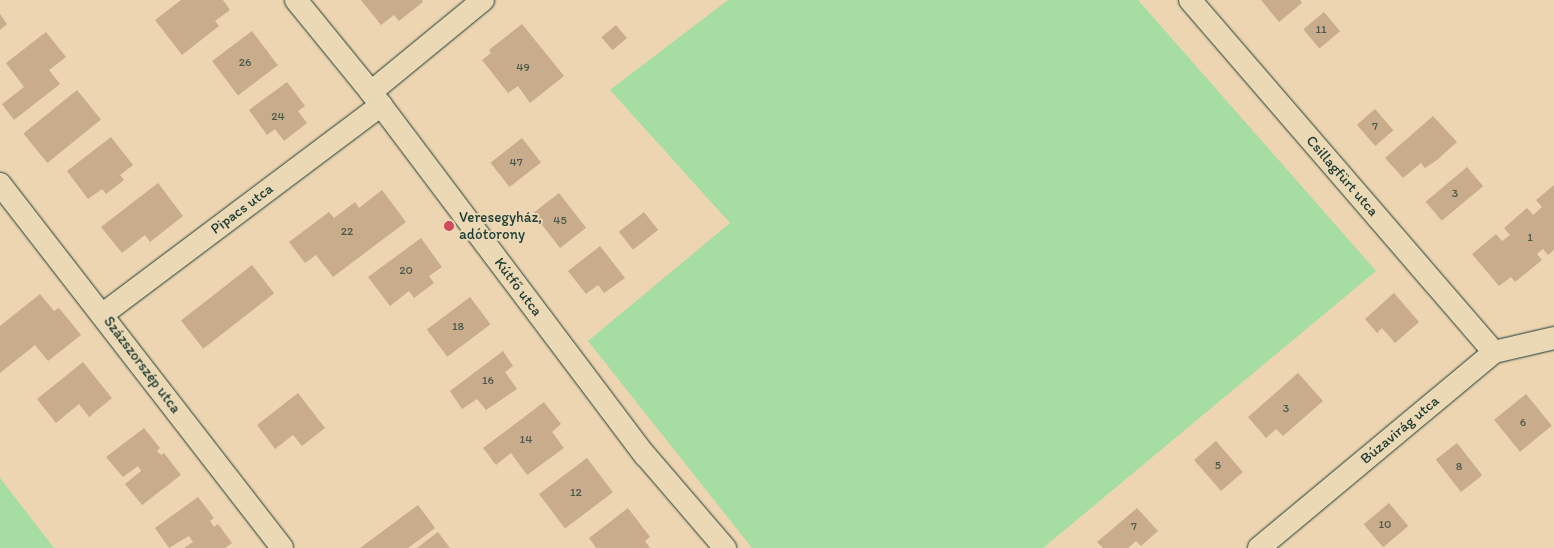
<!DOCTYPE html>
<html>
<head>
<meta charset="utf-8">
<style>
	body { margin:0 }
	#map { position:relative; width:1554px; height:548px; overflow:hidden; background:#edd5b1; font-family:Itim,sans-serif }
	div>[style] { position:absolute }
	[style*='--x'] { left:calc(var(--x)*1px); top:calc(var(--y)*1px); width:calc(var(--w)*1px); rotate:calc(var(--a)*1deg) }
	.green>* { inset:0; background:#a5dda2 }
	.building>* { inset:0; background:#c9ac8c; transform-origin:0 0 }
	.roads { filter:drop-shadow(0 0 1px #1f3d34) drop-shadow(0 0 1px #1f3d34) }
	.street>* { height:22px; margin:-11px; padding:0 11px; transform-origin:11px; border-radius:11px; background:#ebd8b5 }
	.dots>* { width:14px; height:14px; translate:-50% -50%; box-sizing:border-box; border:2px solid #ebd8b5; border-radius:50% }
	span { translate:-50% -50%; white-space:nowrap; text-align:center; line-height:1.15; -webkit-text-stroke:4px #ebd8b5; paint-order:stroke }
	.number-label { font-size:12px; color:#4a594a }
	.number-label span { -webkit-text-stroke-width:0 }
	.street-label { font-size:15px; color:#1f3d34 }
	.poi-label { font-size:15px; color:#1f3d34 }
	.left { translate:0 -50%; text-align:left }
</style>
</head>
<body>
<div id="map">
	<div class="green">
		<div style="clip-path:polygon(728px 0,1138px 0,1376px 271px,1043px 548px,752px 548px,588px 341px,730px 223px,610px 90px)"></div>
		<div style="clip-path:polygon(0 478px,54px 548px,0 548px)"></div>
	</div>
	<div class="building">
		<div style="clip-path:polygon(181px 0,223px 0,230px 10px,215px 21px,219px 26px,182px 55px,155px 20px)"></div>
		<div style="clip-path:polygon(361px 0,422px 0,423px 2px,399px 21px,394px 15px,381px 25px)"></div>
		<div style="clip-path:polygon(1261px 0,1300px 0,1302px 3px,1279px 22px)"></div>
		<div style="left:1324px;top:12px;width:25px;height:27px;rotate:50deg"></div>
		<div style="clip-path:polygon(0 14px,7px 24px,0 30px)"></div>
		<div style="clip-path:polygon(522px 24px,564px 76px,530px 103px,518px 86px,508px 93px,482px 60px,491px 53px,489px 50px)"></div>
		<div style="left:616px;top:25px;width:17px;height:19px;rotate:50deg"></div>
		<div style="left:252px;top:31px;width:43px;height:50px;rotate:53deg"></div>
		<div style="clip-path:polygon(46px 32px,66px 57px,49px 70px,60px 84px,14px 120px,2px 104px,24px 87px,6px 63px)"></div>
		<div style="clip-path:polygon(287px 82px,305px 106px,298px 111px,307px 123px,284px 141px,275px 129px,267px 135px,249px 110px)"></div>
		<div style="left:77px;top:90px;width:38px;height:69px;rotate:51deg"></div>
		<div style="left:1375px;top:109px;width:28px;height:24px;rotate:49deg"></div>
		<div style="clip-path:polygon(1433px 116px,1457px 142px,1437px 160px,1425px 168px,1421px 163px,1403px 178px,1385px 158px)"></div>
		<div style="clip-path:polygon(111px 137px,133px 165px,120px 175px,124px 180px,106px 194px,102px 189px,88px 199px,67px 171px)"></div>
		<div style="left:522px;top:138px;width:31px;height:40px;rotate:52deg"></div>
		<div style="left:1467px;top:167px;width:25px;height:54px;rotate:50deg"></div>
		<div style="clip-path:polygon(158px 183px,183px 216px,150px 242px,145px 235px,122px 253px,101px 227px)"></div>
		<div style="clip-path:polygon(1554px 185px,1554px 250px,1548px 255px,1543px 249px,1537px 254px,1542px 260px,1515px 282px,1511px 277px,1499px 286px,1472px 254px,1496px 234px,1502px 241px,1510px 235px,1504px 228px,1527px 208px,1533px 215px,1542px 207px,1536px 200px)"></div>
		<div style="clip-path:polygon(382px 190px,406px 222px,333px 277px,316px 255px,305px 263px,289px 242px,329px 212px,334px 218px,355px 202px,359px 208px)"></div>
		<div style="left:559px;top:193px;width:44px;height:33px;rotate:52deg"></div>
		<div style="left:644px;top:212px;width:23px;height:32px;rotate:52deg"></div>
		<div style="clip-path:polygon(421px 238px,442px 267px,429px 276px,434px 283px,414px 298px,409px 291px,390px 306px,368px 277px)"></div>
		<div style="clip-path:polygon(600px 246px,625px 278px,604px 293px,598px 285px,586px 294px,568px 271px)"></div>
		<div style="left:252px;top:265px;width:36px;height:90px;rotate:52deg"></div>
		<div style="clip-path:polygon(1394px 293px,1419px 322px,1395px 343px,1382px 328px,1377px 333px,1365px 319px)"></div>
		<div style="clip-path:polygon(40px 294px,54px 311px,59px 308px,81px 335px,48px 361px,35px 345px,0 373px,0 326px)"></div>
		<div style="left:470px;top:297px;width:34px;height:54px;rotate:53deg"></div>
		<div style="clip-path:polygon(503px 351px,513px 366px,505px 372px,517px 389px,486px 410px,477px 399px,462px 409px,450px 391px)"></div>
		<div style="clip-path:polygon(83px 362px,112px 398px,89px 417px,79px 404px,56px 423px,37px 399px)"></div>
		<div style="clip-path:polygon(1298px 373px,1323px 401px,1283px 436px,1276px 429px,1266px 438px,1248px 417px)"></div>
		<div style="clip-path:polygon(298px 393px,325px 428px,302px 446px,293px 435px,275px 449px,257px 425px)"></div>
		<div style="left:1526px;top:394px;width:41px;height:41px;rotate:51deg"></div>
		<div style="clip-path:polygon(544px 402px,561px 424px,552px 432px,564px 448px,527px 475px,511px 453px,496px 465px,483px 448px)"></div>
		<div style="clip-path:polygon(144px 428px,160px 448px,157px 451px,161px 455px,164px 453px,181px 475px,142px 505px,125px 484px,141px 471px,138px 466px,123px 477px,106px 457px)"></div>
		<div style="left:1216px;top:441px;width:41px;height:29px;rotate:49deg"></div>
		<div style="left:1457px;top:443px;width:41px;height:27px;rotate:52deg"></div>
		<div style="left:587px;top:458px;width:43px;height:60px;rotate:53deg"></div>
		<div style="clip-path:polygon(198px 497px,214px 518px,210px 521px,214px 527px,218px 524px,232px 543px,225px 548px,184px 548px,193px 542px,189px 536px,169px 548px,155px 528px)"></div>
		<div style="left:1389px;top:503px;width:30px;height:33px;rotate:50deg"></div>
		<div style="clip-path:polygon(418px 505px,435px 528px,408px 548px,360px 548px)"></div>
		<div style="clip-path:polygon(628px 508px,650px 537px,645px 541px,650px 548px,596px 548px,589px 538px)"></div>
		<div style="clip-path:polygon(1137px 508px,1158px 531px,1141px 546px,1136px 541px,1128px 548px,1103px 548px,1097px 542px)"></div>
		<div style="clip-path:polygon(438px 532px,450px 548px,417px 548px)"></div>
	</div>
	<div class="roads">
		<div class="street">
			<div style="--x:296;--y:0;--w:119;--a:50.8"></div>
			<div style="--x:371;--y:92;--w:455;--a:53"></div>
			<div style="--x:645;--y:455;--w:123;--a:49.3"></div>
			<div style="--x:1190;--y:0;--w:465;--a:49.2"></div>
			<div style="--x:371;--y:92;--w:145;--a:-39.4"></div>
			<div style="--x:0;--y:184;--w:460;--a:52.2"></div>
			<div style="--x:103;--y:314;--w:348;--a:-36.9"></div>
			<div style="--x:1259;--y:548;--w:306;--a:-39.8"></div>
			<div style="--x:1494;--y:352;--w:62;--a:-13.1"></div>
		</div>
	</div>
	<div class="dots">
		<div style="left:449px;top:226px;background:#d1495b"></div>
	</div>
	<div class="number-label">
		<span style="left:1321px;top:30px">11</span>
		<span style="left:245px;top:63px">26</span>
		<span style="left:523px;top:68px">49</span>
		<span style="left:278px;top:117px">24</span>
		<span style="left:1375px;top:127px">7</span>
		<span style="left:516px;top:163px">47</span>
		<span style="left:1455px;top:194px">3</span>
		<span style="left:560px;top:221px">45</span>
		<span style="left:347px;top:232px">22</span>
		<span style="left:1530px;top:238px">1</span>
		<span style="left:406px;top:271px">20</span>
		<span style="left:458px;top:327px">18</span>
		<span style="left:488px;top:381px">16</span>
		<span style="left:1286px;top:409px">3</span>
		<span style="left:1523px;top:423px">6</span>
		<span style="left:526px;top:440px">14</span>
		<span style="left:1218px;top:466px">5</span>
		<span style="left:1459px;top:467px">8</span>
		<span style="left:576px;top:493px">12</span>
		<span style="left:1385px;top:525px">10</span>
		<span style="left:1134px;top:527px">7</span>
	</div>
	<div class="street-label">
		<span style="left:1342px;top:176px;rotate:49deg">Csillagfürt utca</span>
		<span style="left:242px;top:209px;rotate:-37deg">Pipacs utca</span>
		<span style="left:518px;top:287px;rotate:53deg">Kútfő utca</span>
		<span style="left:142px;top:365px;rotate:53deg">Százszorszép utca</span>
		<span style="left:1400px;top:430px;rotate:-40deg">Búzavirág utca</span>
	</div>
	<div class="poi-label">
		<span class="left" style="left:459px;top:226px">Veresegyház,<br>adótorony</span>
	</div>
</div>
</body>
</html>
